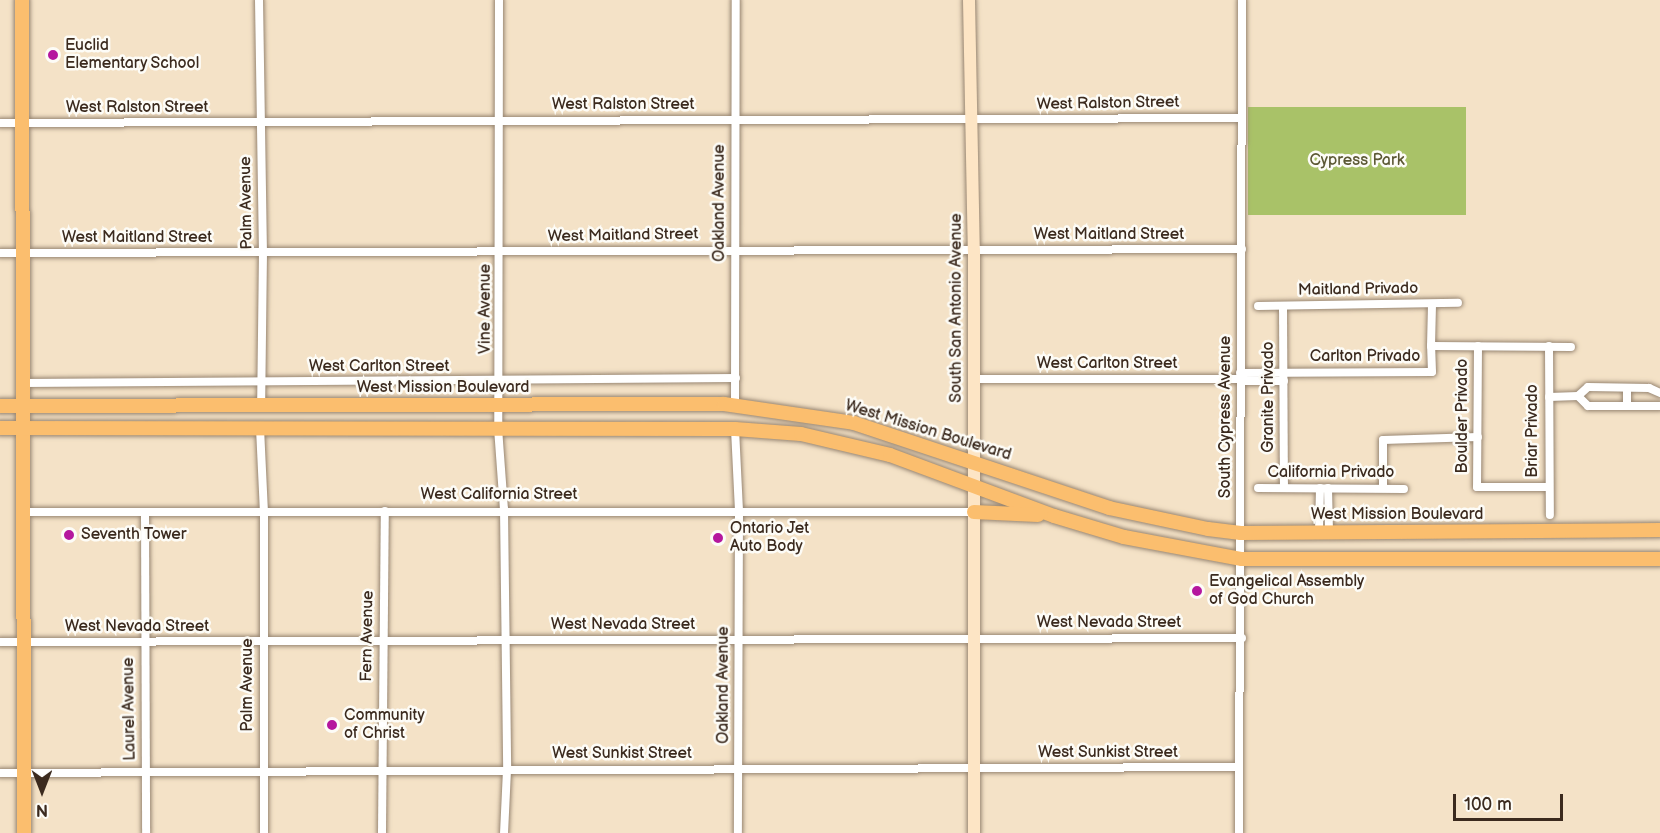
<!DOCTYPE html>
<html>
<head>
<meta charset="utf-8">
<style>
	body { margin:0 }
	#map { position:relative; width:1660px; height:833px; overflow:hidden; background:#f4e2c7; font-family:"Balsamiq Sans",sans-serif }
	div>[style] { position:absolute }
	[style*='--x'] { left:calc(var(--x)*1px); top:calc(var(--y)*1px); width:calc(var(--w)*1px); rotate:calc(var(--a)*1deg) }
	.green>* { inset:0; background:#a9c268; transform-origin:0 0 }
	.roads { filter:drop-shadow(0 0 2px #988672) drop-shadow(0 0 2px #988672) }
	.street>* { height:8px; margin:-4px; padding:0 4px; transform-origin:4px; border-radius:4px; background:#fff }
	.secondary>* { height:12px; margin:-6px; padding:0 6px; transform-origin:6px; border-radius:6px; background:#fde5c5 }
	.primary>* { height:14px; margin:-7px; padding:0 7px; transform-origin:7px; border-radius:7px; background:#fbbe6e }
	.dots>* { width:16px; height:16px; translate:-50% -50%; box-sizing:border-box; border:3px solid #fdfcf7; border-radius:50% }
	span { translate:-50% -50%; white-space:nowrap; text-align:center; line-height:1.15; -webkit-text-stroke:5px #fdfcf7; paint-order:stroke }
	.poi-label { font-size:16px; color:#3b2a1e }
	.left { translate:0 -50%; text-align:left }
	.street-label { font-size:16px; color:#3b2a1e }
	.park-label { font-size:16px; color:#5c5834 }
	.north { position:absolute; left:12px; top:761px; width:60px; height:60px; -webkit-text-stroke:4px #fdfcf7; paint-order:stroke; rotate:180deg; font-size:16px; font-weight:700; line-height:24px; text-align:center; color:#3b2a1e }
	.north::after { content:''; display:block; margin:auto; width:21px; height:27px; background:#3b2a1e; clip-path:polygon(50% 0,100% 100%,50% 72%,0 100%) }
	.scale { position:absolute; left:1453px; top:794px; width:110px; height:27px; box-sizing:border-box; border:3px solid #3b2a1e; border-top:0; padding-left:8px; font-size:18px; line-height:21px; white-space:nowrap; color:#3b2a1e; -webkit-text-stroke:4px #fdfcf7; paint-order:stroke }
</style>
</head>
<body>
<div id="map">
	<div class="green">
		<div style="left:1248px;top:107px;width:218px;height:108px"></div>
	</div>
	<div class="roads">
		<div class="street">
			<div style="--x:259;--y:0;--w:252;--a:89.1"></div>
			<div style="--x:263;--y:252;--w:154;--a:90.7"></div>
			<div style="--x:499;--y:0;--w:428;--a:90.1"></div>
			<div style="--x:498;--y:428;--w:81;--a:85.8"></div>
			<div style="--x:504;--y:509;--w:261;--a:89.3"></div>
			<div style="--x:507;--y:770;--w:63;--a:92.7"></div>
			<div style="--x:0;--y:123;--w:1242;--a:-0.23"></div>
			<div style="--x:0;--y:253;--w:1242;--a:-0.18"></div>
			<div style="--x:1258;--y:306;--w:200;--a:-0.9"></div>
			<div style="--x:1283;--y:306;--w:182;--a:89.7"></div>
			<div style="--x:1431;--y:346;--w:42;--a:-88.6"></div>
			<div style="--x:1478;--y:346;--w:141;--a:90.4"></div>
			<div style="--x:1477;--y:487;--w:71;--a:0"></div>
			<div style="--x:1549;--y:346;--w:169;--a:89.7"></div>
			<div style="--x:1240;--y:373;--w:192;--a:-0.3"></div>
			<div style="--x:1432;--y:372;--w:26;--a:-92"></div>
			<div style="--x:1431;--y:346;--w:140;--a:0.4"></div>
			<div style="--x:974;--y:379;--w:266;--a:0"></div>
			<div style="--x:1241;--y:381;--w:43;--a:0"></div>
			<div style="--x:23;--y:383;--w:713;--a:-0.4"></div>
			<div style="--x:1578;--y:396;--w:14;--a:45"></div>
			<div style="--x:1588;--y:406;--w:72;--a:0"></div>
			<div style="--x:1549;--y:397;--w:29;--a:-2"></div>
			<div style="--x:1578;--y:396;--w:13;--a:-42"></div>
			<div style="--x:1588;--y:387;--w:61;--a:0.9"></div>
			<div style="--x:1649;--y:388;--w:12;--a:24"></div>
			<div style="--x:735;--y:406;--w:406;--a:-89.9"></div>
			<div style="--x:1627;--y:406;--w:18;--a:-90"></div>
			<div style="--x:260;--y:428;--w:84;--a:87.3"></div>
			<div style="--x:264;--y:512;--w:321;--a:90"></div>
			<div style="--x:735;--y:429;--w:82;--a:87.2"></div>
			<div style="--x:739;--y:511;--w:322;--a:90.2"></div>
			<div style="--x:1258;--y:488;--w:146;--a:0.4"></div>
			<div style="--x:1328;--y:488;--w:44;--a:88.7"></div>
			<div style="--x:1383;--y:488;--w:48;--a:-90"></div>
			<div style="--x:1383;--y:440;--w:95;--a:-1.8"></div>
			<div style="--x:24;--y:512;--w:950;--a:0"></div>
			<div style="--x:145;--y:512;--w:321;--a:89.8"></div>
			<div style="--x:1319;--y:532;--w:44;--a:-88.7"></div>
			<div style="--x:0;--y:642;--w:1242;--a:-0.18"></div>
			<div style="--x:0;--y:773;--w:1239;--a:-0.28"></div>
			<div style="--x:382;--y:833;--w:322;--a:-89.5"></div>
			<div style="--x:1239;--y:833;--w:833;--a:-89.79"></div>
		</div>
		<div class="secondary">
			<div style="--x:969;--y:0;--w:251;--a:88.9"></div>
			<div style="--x:974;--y:251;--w:582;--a:90"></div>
		</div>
		<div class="primary">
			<div style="--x:22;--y:0;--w:833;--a:89.86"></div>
			<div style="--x:0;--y:406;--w:724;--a:-0.16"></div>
			<div style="--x:724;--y:404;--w:131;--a:8.3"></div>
			<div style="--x:854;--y:423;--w:269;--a:18.4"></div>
			<div style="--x:1109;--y:508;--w:101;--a:12"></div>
			<div style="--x:1208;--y:529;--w:33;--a:7"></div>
			<div style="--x:1241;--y:533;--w:419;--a:-0.4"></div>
			<div style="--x:0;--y:428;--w:735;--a:0.08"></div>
			<div style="--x:735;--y:429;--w:66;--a:4.3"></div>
			<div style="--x:801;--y:434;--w:91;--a:13.3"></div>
			<div style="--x:890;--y:455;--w:175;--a:20.4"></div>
			<div style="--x:1054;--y:516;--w:73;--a:16.7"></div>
			<div style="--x:1124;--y:537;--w:120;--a:10.6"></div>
			<div style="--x:1242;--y:559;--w:418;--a:0"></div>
			<div style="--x:974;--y:512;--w:64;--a:2.7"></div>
		</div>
	</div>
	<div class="dots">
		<div style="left:53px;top:55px;background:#b5179e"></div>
		<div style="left:69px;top:535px;background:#b5179e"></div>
		<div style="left:718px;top:538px;background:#b5179e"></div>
		<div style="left:1197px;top:591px;background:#b5179e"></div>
		<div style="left:332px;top:725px;background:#b5179e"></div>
	</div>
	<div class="poi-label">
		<span class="left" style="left:65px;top:55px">Euclid<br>Elementary School</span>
		<span class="left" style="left:730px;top:538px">Ontario Jet<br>Auto Body</span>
		<span class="left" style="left:81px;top:535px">Seventh Tower</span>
		<span class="left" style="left:1209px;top:591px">Evangelical Assembly<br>of God Church</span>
		<span class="left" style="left:344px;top:725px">Community<br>of Christ</span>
	</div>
	<div class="street-label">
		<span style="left:1108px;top:104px;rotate:-1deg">West Ralston Street</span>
		<span style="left:623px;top:105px">West Ralston Street</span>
		<span style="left:137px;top:108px">West Ralston Street</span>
		<span style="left:247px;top:203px;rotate:-91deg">Palm Avenue</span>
		<span style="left:720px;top:203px;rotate:-90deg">Oakland Avenue</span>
		<span style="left:1109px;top:235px">West Maitland Street</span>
		<span style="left:623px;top:236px;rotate:-1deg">West Maitland Street</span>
		<span style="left:137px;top:238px">West Maitland Street</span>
		<span style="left:1358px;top:290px;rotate:-1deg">Maitland Privado</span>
		<span style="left:957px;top:308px;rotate:-90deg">South San Antonio Avenue</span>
		<span style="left:486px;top:309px;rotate:-90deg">Vine Avenue</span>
		<span style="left:1365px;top:357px">Carlton Privado</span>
		<span style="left:1107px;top:364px">West Carlton Street</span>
		<span style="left:379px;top:367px">West Carlton Street</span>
		<span style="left:443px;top:388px">West Mission Boulevard</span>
		<span style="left:1269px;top:397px;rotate:-90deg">Granite Privado</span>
		<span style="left:1463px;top:416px;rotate:-90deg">Boulder Privado</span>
		<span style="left:1226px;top:417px;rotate:-90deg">South Cypress Avenue</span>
		<span style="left:928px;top:431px;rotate:17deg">West Mission Boulevard</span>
		<span style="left:1533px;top:431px;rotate:-90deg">Briar Privado</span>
		<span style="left:1331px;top:473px">California Privado</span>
		<span style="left:499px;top:495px">West California Street</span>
		<span style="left:1397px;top:515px">West Mission Boulevard</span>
		<span style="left:1109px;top:623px">West Nevada Street</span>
		<span style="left:623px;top:625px">West Nevada Street</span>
		<span style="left:137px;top:627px">West Nevada Street</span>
		<span style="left:368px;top:636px;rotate:-89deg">Fern Avenue</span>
		<span style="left:248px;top:685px;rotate:-90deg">Palm Avenue</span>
		<span style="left:724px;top:685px;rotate:-90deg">Oakland Avenue</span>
		<span style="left:130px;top:709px;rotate:-91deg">Laurel Avenue</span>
		<span style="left:1108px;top:753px">West Sunkist Street</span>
		<span style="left:622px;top:754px">West Sunkist Street</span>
	</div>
	<div class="park-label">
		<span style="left:1357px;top:161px">Cypress Park</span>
	</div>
	<div class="north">N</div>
	<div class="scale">100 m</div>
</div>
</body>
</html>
